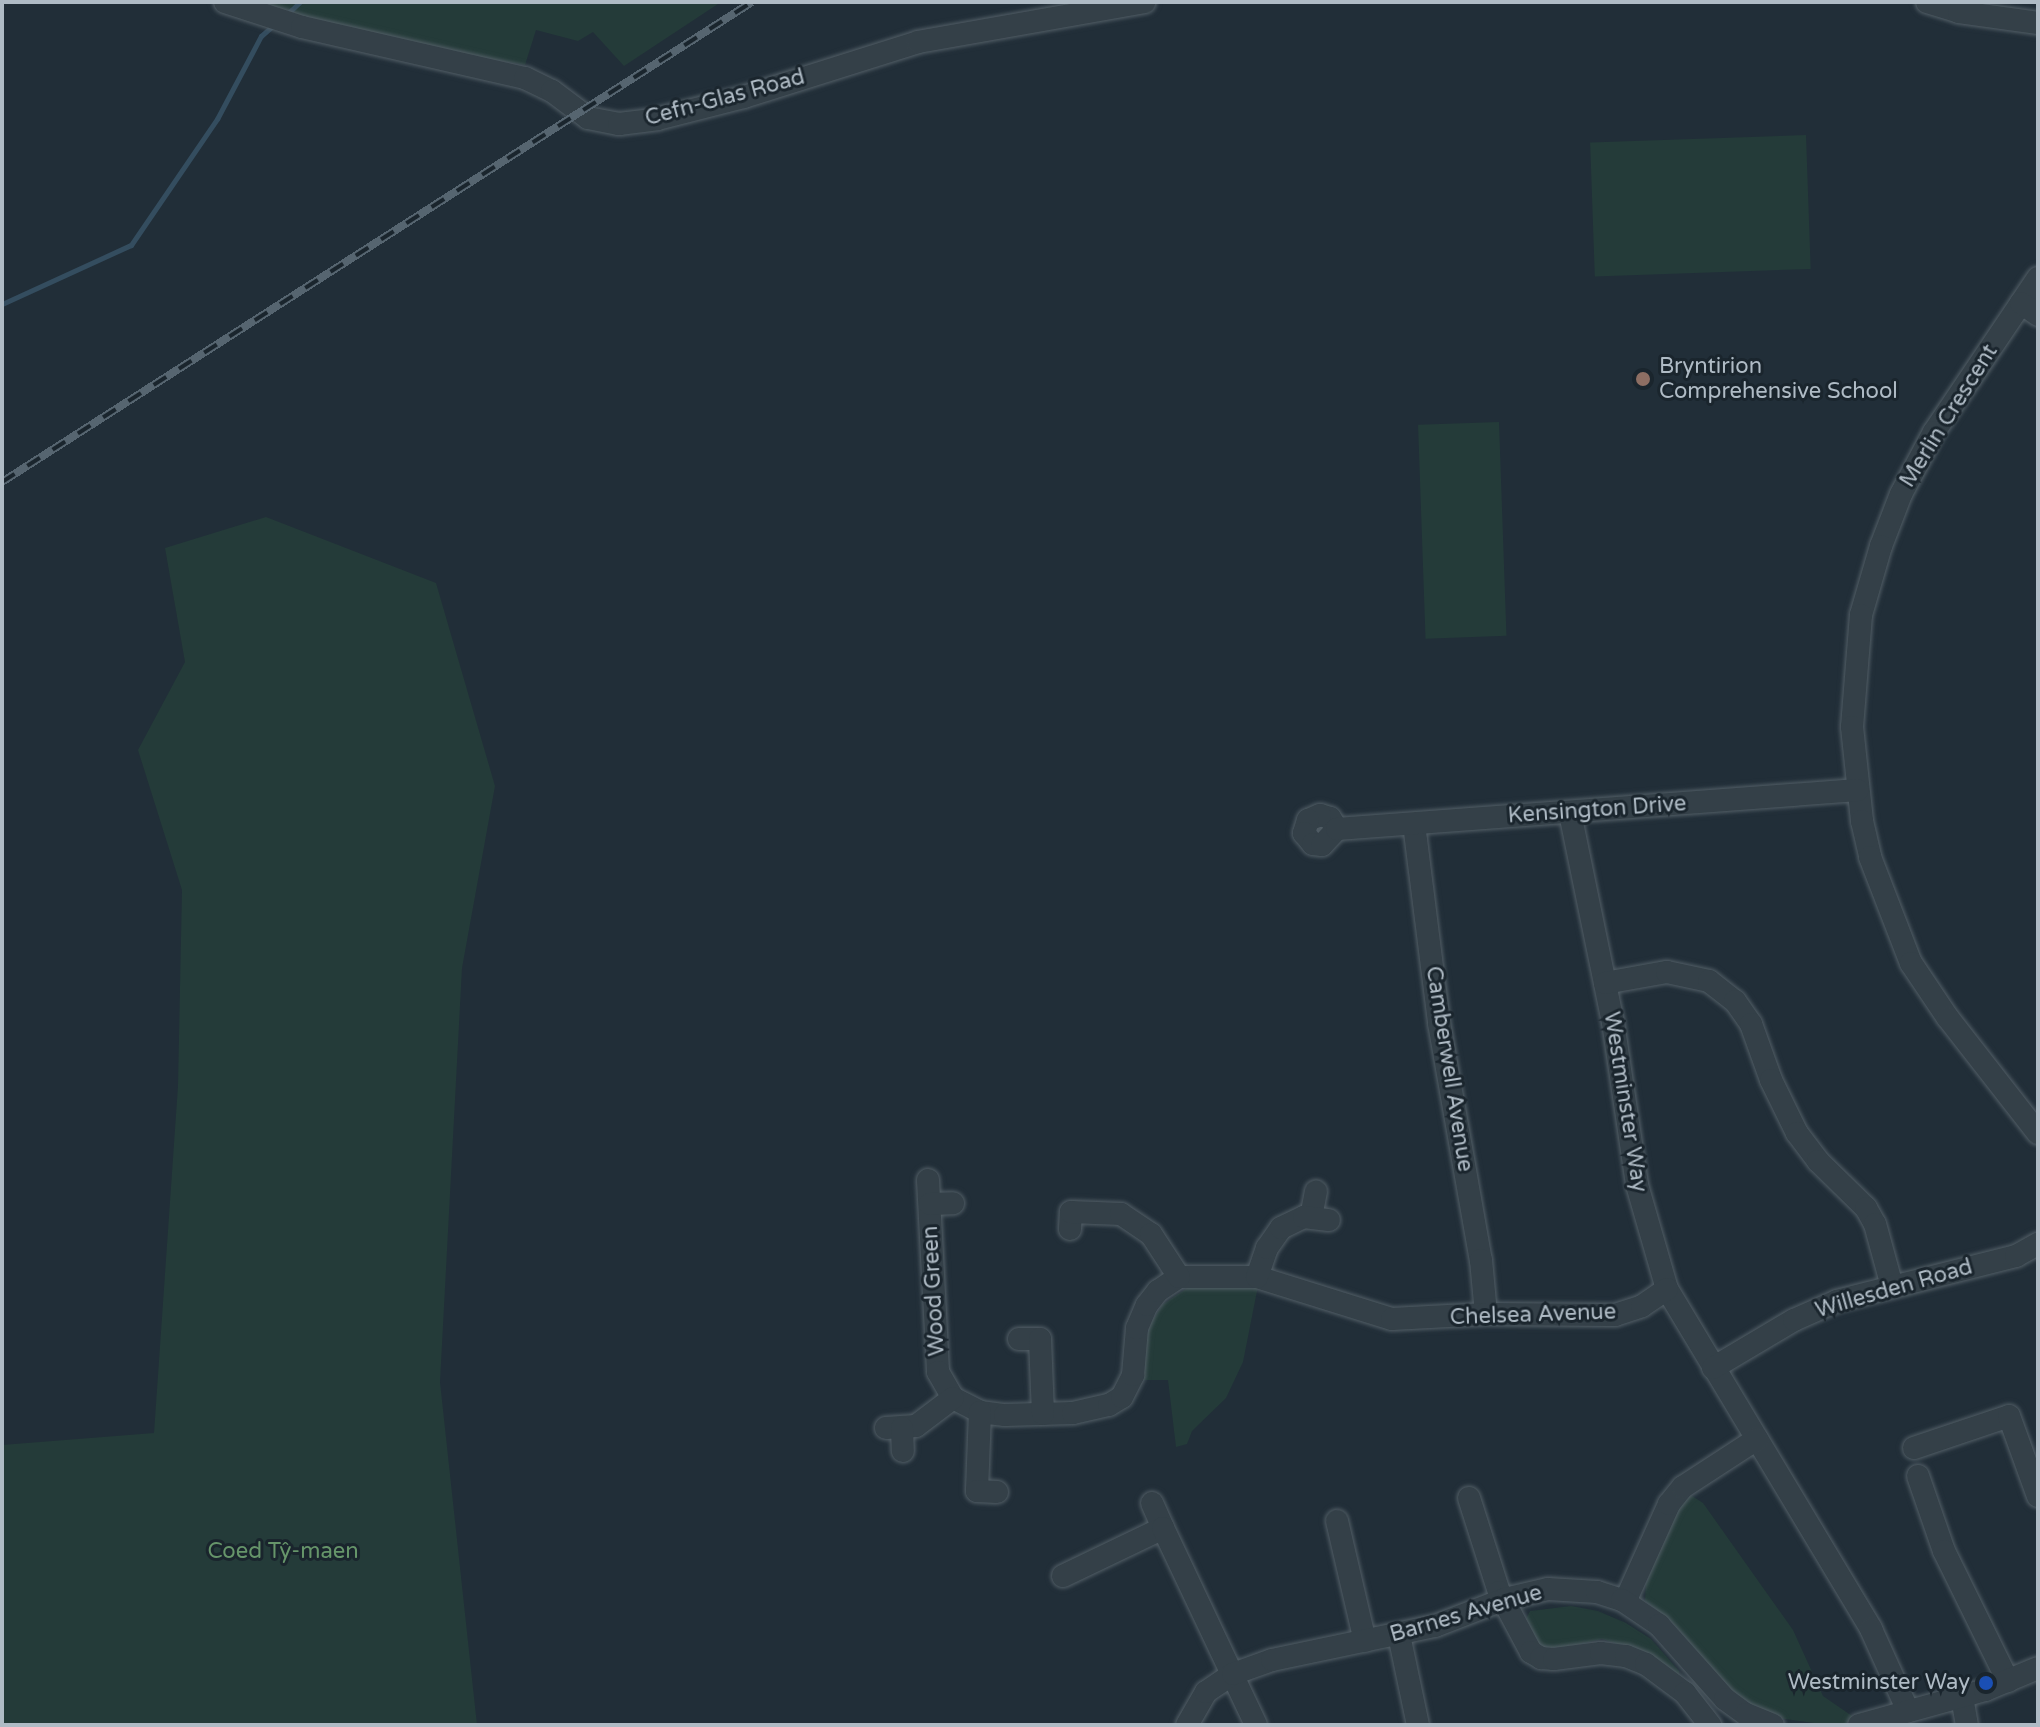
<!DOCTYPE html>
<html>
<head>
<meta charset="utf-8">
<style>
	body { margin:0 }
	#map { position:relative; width:2040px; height:1727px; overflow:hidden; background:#212e38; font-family:"Varela Round",sans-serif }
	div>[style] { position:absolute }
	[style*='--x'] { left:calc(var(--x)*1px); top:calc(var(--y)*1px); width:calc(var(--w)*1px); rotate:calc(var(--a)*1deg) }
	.green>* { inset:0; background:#243b39; transform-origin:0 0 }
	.stream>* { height:5px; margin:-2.5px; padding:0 2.5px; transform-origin:2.5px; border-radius:2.5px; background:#344d5f }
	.roads { filter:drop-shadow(0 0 2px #525e66) drop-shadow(0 0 2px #525e66) }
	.minor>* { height:22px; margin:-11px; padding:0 11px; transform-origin:11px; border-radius:11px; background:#344048 }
	.rail>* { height:8px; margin-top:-4px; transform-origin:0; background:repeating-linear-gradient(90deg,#1a252d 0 15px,#566570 0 30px); box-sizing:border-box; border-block:2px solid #566570 }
	.dots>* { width:22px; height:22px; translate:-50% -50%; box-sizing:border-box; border:4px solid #1a252d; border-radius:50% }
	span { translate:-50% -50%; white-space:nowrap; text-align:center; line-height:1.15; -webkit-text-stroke:6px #1a252d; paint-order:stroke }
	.street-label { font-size:22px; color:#afbbc5 }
	.poi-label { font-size:22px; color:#afbbc5 }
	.left { translate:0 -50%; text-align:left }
	.right { translate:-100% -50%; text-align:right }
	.park-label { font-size:22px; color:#66956a }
	.frame { position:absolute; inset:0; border:4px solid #afbbc5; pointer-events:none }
</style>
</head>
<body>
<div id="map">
	<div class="green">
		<div style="clip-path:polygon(248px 2px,721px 2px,624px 66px,593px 32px,578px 41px,536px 30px,525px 65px,420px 47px)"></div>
		<div style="left:1806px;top:135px;width:134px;height:216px;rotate:88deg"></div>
		<div style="left:1499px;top:422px;width:214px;height:81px;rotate:88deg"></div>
		<div style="clip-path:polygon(266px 517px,436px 583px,495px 786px,462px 968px,440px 1382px,477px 1725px,2px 1725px,2px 1445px,154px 1433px,178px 1086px,182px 890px,138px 750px,185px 662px,165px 548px)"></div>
		<div style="clip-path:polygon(1258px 1286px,1243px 1362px,1226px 1398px,1192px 1431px,1187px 1444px,1176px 1447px,1168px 1380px,1144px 1380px,1146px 1337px,1151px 1323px,1162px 1305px,1187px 1288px)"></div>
		<div style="clip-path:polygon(1692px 1496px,1703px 1503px,1793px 1630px,1823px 1696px,1855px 1718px,1846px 1723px,1821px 1724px,1770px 1717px,1732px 1692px,1671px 1621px,1645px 1601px,1646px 1583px,1668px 1531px,1677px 1510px,1687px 1497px)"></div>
		<div style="clip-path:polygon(1571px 1606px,1598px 1611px,1626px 1623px,1651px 1639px,1679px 1671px,1679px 1677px,1648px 1653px,1602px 1639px,1549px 1651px,1538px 1647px,1524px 1623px,1530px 1611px)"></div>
	</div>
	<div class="stream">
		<div style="--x:286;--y:15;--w:19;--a:-43"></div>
		<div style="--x:2;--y:304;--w:142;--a:-24.6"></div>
		<div style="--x:131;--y:245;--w:153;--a:-55.7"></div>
		<div style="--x:217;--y:119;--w:94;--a:-62.1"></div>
		<div style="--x:261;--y:36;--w:18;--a:-41"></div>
	</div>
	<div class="roads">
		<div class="minor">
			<div style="--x:225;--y:2;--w:81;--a:18"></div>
			<div style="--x:302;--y:27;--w:229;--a:12.9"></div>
			<div style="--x:525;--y:78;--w:30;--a:26"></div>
			<div style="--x:552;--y:91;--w:45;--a:36.9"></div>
			<div style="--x:588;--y:118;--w:32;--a:11"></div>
			<div style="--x:619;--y:124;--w:38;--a:-7"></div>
			<div style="--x:657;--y:119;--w:90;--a:-14.2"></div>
			<div style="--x:744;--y:97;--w:182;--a:-17.5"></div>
			<div style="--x:918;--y:42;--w:230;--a:-10"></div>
			<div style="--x:1927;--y:2;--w:34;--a:17"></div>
			<div style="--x:1959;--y:12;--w:80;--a:7.9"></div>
			<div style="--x:2038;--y:278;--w:186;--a:124"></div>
			<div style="--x:1934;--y:432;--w:70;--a:118"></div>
			<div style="--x:1901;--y:494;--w:56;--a:111"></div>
			<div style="--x:1881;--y:546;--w:72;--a:106.2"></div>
			<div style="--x:1861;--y:615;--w:112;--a:94.6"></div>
			<div style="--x:1852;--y:727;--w:95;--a:83.9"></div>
			<div style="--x:1862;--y:821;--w:37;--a:77"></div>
			<div style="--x:1870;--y:857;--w:114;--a:68.9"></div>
			<div style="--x:1911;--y:963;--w:66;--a:56.1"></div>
			<div style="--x:1948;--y:1018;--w:146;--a:52"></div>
			<div style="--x:2021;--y:303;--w:21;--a:35"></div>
			<div style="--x:1570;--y:813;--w:213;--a:78.4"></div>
			<div style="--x:1613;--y:1022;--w:165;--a:81.6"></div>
			<div style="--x:1637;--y:1185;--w:108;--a:73.9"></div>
			<div style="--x:1667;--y:1289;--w:397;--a:59"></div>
			<div style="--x:1871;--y:1629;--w:90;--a:65.7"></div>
			<div style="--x:1414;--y:824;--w:201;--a:82.8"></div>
			<div style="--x:1439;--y:1023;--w:241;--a:80"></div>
			<div style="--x:1481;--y:1260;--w:54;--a:84.7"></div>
			<div style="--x:1337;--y:829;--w:13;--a:-122"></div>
			<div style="--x:1330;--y:818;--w:10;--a:-163"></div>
			<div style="--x:1320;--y:815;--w:13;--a:157"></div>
			<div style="--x:1308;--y:820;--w:14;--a:107"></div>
			<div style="--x:1304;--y:833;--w:14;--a:51"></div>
			<div style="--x:1313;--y:844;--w:9;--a:6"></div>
			<div style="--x:1322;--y:845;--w:22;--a:-47"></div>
			<div style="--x:1337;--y:829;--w:522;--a:-4.28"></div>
			<div style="--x:1605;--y:983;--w:63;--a:-10.1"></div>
			<div style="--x:1667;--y:972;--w:43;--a:12.1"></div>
			<div style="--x:1709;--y:981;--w:33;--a:38"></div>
			<div style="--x:1735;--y:1001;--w:28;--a:55"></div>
			<div style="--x:1751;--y:1024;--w:59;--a:70.3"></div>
			<div style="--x:1771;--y:1080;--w:59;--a:63.9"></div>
			<div style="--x:1797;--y:1133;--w:35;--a:53"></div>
			<div style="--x:1818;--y:1161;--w:67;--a:44.4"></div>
			<div style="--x:1866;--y:1208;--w:18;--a:61"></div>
			<div style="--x:1875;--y:1224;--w:64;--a:74.7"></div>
			<div style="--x:928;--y:1180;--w:192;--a:87"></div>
			<div style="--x:938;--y:1372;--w:30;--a:60"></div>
			<div style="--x:953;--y:1398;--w:30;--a:27"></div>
			<div style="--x:980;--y:1412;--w:25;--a:7"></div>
			<div style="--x:1005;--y:1415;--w:68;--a:-1.7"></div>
			<div style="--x:1073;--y:1413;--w:37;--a:-13"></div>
			<div style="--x:1109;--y:1405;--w:15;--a:-32"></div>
			<div style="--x:1122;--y:1397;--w:25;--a:-63"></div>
			<div style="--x:1133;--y:1375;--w:47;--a:-85.1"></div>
			<div style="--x:1137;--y:1328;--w:25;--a:-67"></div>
			<div style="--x:1147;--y:1305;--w:18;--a:-52"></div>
			<div style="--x:1158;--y:1291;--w:25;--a:-34"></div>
			<div style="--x:1179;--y:1277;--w:78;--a:0"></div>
			<div style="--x:1257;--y:1277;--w:141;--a:17.3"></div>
			<div style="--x:1392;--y:1319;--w:94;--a:-3"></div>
			<div style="--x:1486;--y:1314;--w:129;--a:0.4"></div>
			<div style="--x:1615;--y:1315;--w:28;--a:-18"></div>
			<div style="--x:1642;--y:1306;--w:30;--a:-34"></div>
			<div style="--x:930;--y:1204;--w:23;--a:-2"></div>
			<div style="--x:1311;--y:1217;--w:26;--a:-79"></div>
			<div style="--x:1070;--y:1229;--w:17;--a:-87"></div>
			<div style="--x:1071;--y:1212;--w:50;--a:2.3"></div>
			<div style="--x:1121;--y:1214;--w:36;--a:34"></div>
			<div style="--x:1151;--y:1234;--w:51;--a:56.9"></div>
			<div style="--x:1257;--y:1277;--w:31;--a:-71"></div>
			<div style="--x:1267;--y:1248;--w:24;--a:-55"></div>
			<div style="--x:1281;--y:1228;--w:25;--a:-26"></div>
			<div style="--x:1304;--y:1217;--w:25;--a:7"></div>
			<div style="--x:1019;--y:1339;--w:21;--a:0"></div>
			<div style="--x:1040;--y:1339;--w:75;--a:87.7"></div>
			<div style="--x:1713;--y:1368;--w:94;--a:-30.7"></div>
			<div style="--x:1794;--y:1320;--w:47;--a:-23.8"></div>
			<div style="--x:1837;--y:1301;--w:185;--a:-14.1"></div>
			<div style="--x:2016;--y:1256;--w:25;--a:-29"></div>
			<div style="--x:980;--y:1412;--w:79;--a:92.2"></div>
			<div style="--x:977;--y:1491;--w:20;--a:3"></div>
			<div style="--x:886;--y:1428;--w:30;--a:-4"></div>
			<div style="--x:916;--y:1426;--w:46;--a:-37.1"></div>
			<div style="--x:902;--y:1428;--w:23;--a:88"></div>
			<div style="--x:1914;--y:1448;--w:100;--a:-18.6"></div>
			<div style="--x:2009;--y:1416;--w:85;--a:70.1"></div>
			<div style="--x:1918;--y:1476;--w:79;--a:70.9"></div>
			<div style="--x:1944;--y:1551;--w:145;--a:63.8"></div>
			<div style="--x:1469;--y:1498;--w:99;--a:72.3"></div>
			<div style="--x:1499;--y:1592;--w:68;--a:61.9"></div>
			<div style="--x:1531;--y:1652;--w:12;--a:31"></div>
			<div style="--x:1541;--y:1658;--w:13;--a:4"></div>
			<div style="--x:1554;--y:1659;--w:47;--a:-7.3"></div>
			<div style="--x:1601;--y:1653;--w:25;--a:7"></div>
			<div style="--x:1626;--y:1656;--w:22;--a:22"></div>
			<div style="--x:1646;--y:1664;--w:49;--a:36.6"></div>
			<div style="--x:1685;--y:1693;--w:41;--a:52"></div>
			<div style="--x:1152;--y:1503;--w:27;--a:66"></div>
			<div style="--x:1337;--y:1521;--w:123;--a:76.9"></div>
			<div style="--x:1063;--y:1576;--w:111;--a:-25.6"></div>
			<div style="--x:1163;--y:1528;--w:218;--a:64.7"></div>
			<div style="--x:1622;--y:1600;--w:8;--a:-40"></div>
			<div style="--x:1628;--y:1595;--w:100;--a:-65.7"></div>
			<div style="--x:1669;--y:1504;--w:22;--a:-51"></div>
			<div style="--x:1683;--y:1487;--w:88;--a:-33"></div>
			<div style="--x:1399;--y:1635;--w:92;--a:78.1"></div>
			<div style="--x:1962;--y:1697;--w:28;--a:80"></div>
			<div style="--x:1187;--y:1725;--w:38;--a:-60"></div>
			<div style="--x:1206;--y:1692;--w:32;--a:-34"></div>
			<div style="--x:1233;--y:1674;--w:41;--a:-19.7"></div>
			<div style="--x:1272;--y:1660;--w:167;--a:-11.8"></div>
			<div style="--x:1435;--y:1626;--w:75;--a:-21.1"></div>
			<div style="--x:1505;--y:1599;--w:44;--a:-13.1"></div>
			<div style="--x:1548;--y:1589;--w:49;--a:3.5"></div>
			<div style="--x:1597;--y:1592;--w:26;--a:18"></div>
			<div style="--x:1622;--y:1600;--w:45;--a:34"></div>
			<div style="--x:1659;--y:1625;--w:99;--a:48.3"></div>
			<div style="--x:1725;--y:1699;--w:26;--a:36"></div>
			<div style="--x:1746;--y:1714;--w:29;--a:22"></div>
			<div style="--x:1859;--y:1725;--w:131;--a:-15.5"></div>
			<div style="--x:1985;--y:1690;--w:57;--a:-22.5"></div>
		</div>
	</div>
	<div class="rail">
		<div style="--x:2;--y:482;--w:890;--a:-32.62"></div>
	</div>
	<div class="dots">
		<div style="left:1643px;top:379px;background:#8d6e63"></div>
		<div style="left:1986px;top:1683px;background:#1a4fb4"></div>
	</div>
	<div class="street-label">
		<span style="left:725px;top:98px;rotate:-15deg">Cefn-Glas Road</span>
		<span style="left:1949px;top:416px;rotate:-58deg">Merlin Crescent</span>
		<span style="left:1597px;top:810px;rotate:-4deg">Kensington Drive</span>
		<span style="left:1449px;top:1069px;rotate:81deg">Camberwell Avenue</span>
		<span style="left:1625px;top:1102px;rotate:81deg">Westminster Way</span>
		<span style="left:1894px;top:1289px;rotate:-16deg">Willesden Road</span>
		<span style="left:934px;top:1291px;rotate:-93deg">Wood Green</span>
		<span style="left:1533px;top:1315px;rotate:-2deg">Chelsea Avenue</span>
		<span style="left:1466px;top:1614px;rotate:-16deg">Barnes Avenue</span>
	</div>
	<div class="poi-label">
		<span class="left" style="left:1659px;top:379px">Bryntirion<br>Comprehensive School</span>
		<span class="right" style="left:1970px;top:1683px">Westminster Way</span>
	</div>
	<div class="park-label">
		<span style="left:283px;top:1552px">Coed Tŷ-maen</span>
	</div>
	<div class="frame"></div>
</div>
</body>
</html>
